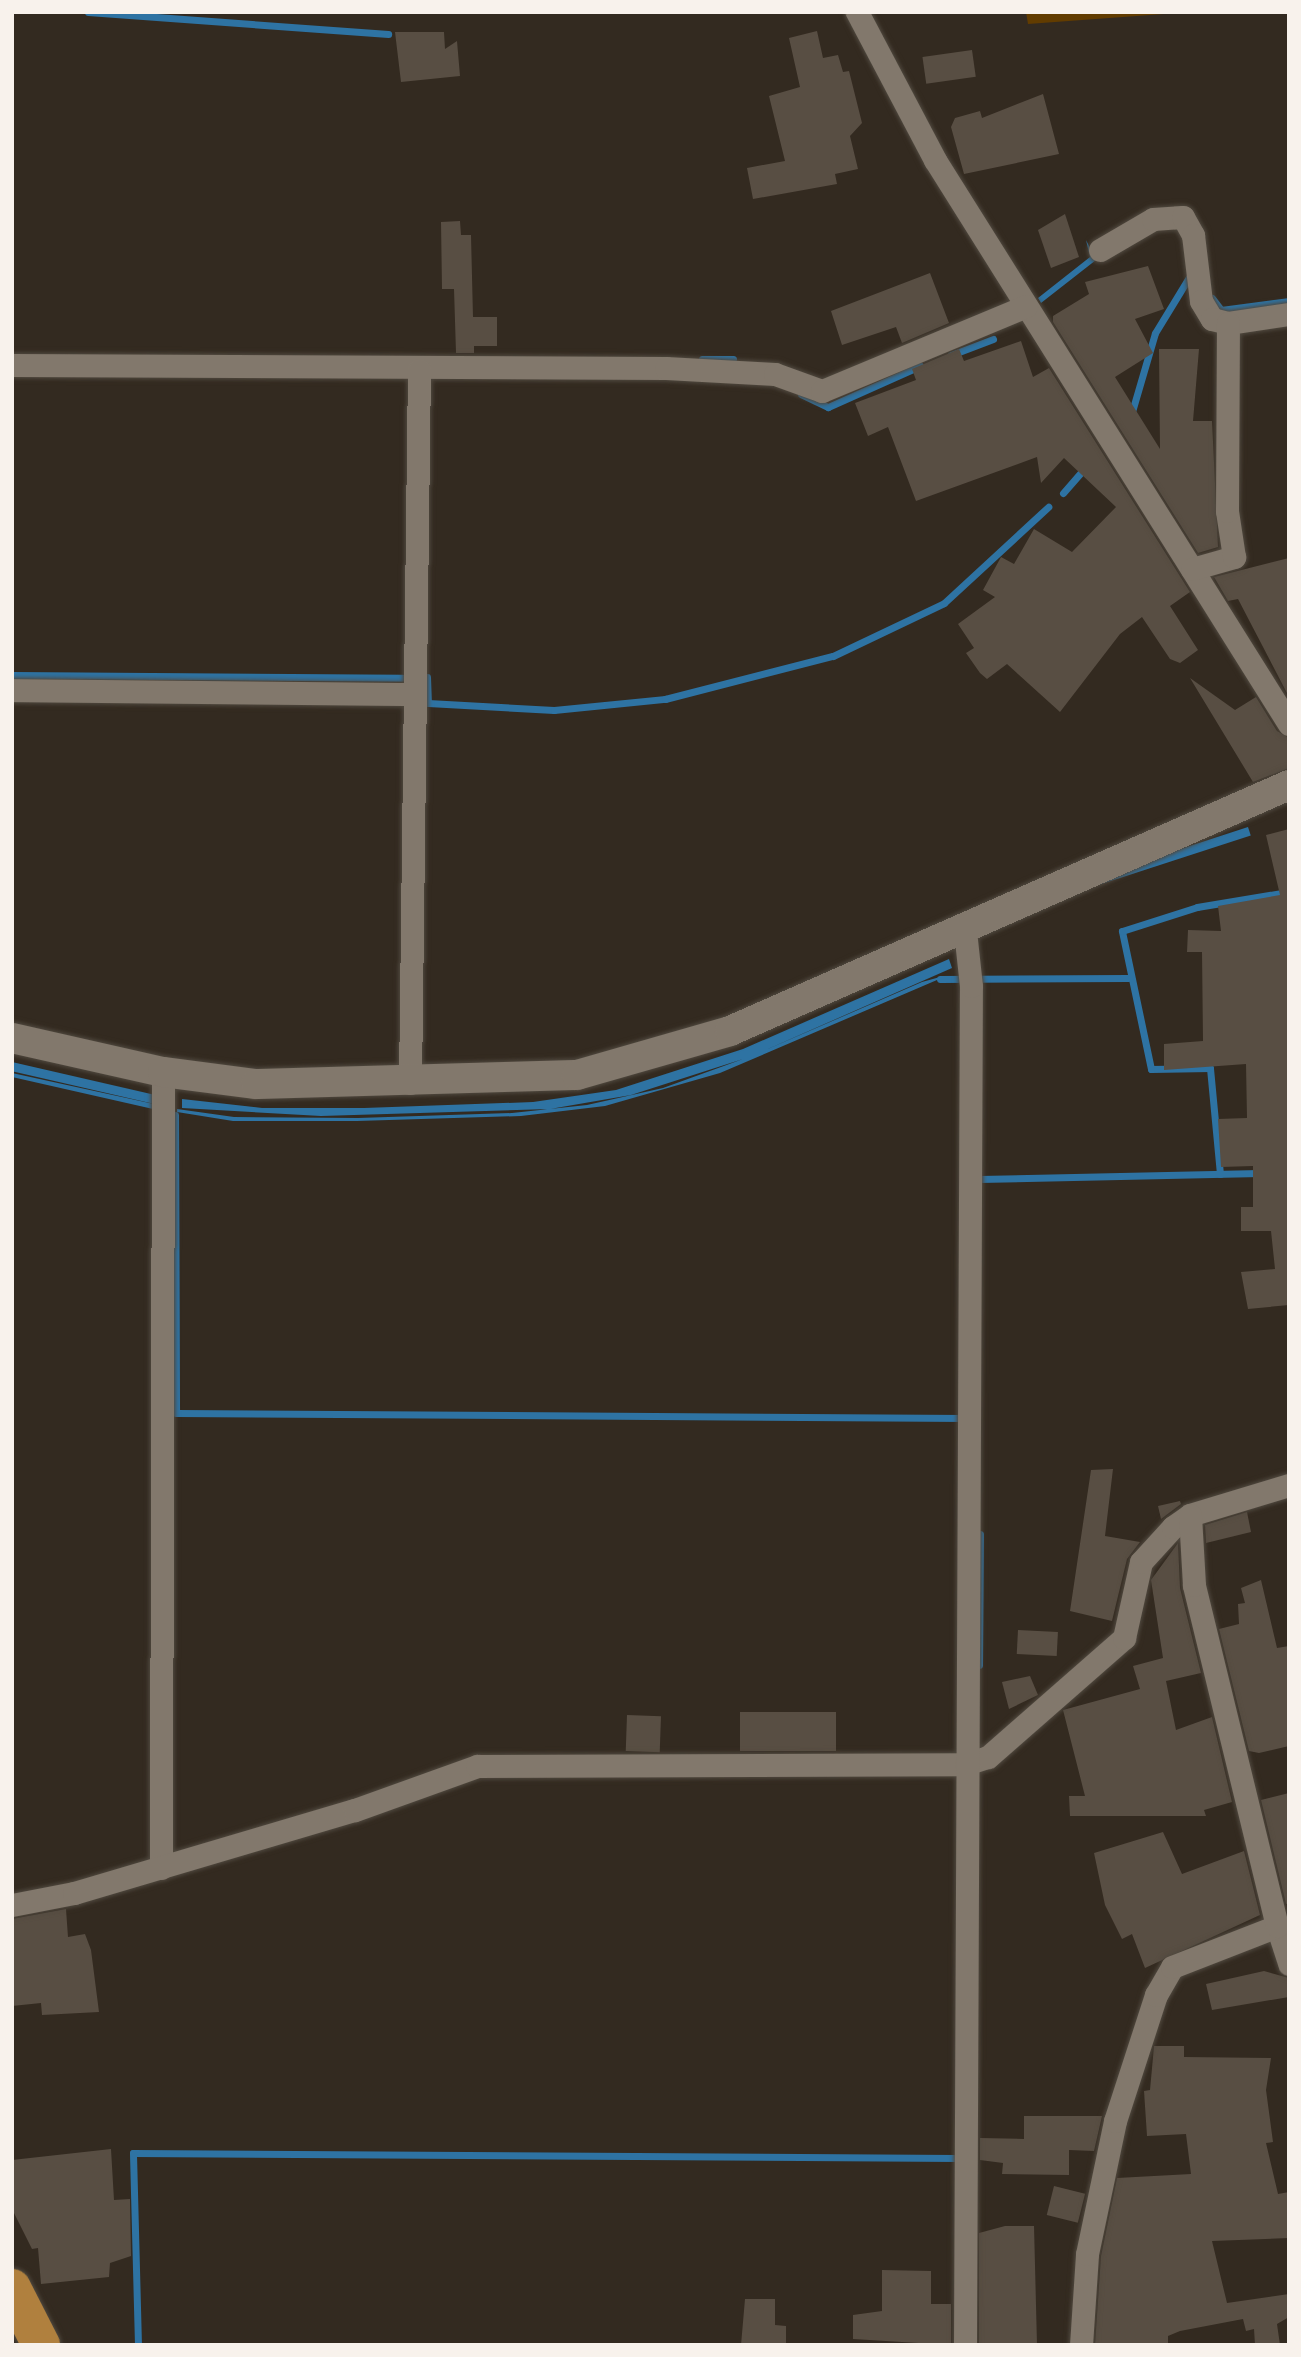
<!DOCTYPE html>
<html>
<head>
<meta charset="utf-8">
<style>
	body { margin:0 }
	#map { position:relative; width:1301px; height:2357px; overflow:hidden; background:#332a20; font-family:Signika,sans-serif }
	div>[style] { position:absolute }
	[style*='--x'] { left:calc(var(--x)*1px); top:calc(var(--y)*1px); width:calc(var(--w)*1px); rotate:calc(var(--a)*1deg) }
	.green>* { inset:0; background:#623c00 }
	.water>* { inset:0; background:#2e73a3; transform-origin:0 0 }
	.stream>* { height:7px; margin:-3.5px; padding:0 3.5px; transform-origin:3.5px; border-radius:3.5px; background:#2e73a3 }
	.building>* { inset:0; background:#584e43; transform-origin:0 0 }
	.roads { filter:drop-shadow(0 0 2px #50493f) drop-shadow(0 0 2px #50493f) }
	.minor>* { height:23px; margin:-11.5px; padding:0 11.5px; transform-origin:11.5px; border-radius:11.5px; background:#82786c }
	.tertiary>* { height:30px; margin:-15px; padding:0 15px; transform-origin:15px; border-radius:15px; background:#82786c }
	.trunk>* { height:38px; margin:-19px; padding:0 19px; transform-origin:19px; border-radius:19px; background:#b0803e }
	span { translate:-50% -50%; white-space:nowrap; text-align:center; line-height:1.15; -webkit-text-stroke:5px #332a20; paint-order:stroke }
	.frame { position:absolute; inset:0; border:14px solid #f8f2ec; pointer-events:none }
</style>
</head>
<body>
<div id="map">
	<div class="green">
		<div style="clip-path:polygon(1026px 12px,1191px 12px,1028px 24px)"></div>
	</div>
	<div class="water">
		<div style="clip-path:polygon(1086px 240px,1096px 260px,1041px 303px,1038px 298px,1090px 257px)"></div>
		<div style="left:1248px;top:827px;width:9px;height:295px;rotate:72deg"></div>
		<div style="clip-path:polygon(949px 959px,952px 968px,745px 1059px,922px 982px,940px 977px,949px 982px,937px 980px,720px 1073px,605px 1106px,521px 1116px,357px 1121px,233px 1121px,177px 1112px,177px 1109px,234px 1117px,358px 1118px,512px 1113px,587px 1105px,663px 1088px,743px 1059px,631px 1095px,550px 1109px,321px 1116px,182px 1108px,182px 1099px,262px 1108px,364px 1108px,533px 1102px,616px 1090px,743px 1049px)"></div>
		<div style="left:12px;top:1062px;width:146px;height:9px;rotate:13deg"></div>
		<div style="clip-path:polygon(12px 1073px,154px 1104px,153px 1109px,12px 1077px)"></div>
	</div>
	<div class="stream">
		<div style="--x:88;--y:12;--w:301;--a:4.2"></div>
		<div style="--x:1212;--y:298;--w:15;--a:53"></div>
		<div style="--x:1221;--y:310;--w:69;--a:-7.5"></div>
		<div style="--x:951;--y:355;--w:45;--a:-20.9"></div>
		<div style="--x:702;--y:359;--w:31;--a:0"></div>
		<div style="--x:801;--y:394;--w:30;--a:26"></div>
		<div style="--x:828;--y:407;--w:101;--a:-24"></div>
		<div style="--x:1131;--y:415;--w:85;--a:-73.7"></div>
		<div style="--x:1155;--y:333;--w:69;--a:-58.6"></div>
		<div style="--x:1063;--y:493;--w:35;--a:-49"></div>
		<div style="--x:12;--y:675;--w:390;--a:0.4"></div>
		<div style="--x:427;--y:677;--w:26;--a:88"></div>
		<div style="--x:428;--y:703;--w:126;--a:3.2"></div>
		<div style="--x:554;--y:710;--w:112;--a:-5.7"></div>
		<div style="--x:665;--y:699;--w:173;--a:-14.4"></div>
		<div style="--x:833;--y:656;--w:123;--a:-25.5"></div>
		<div style="--x:944;--y:603;--w:142;--a:-42.7"></div>
		<div style="--x:940;--y:979;--w:188;--a:-0.3"></div>
		<div style="--x:175;--y:1115;--w:298;--a:89.8"></div>
		<div style="--x:176;--y:1413;--w:791;--a:0.36"></div>
		<div style="--x:1220;--y:1174;--w:106;--a:-95.4"></div>
		<div style="--x:1210;--y:1068;--w:59;--a:179"></div>
		<div style="--x:1151;--y:1069;--w:141;--a:-101.9"></div>
		<div style="--x:1122;--y:931;--w:79;--a:-17.7"></div>
		<div style="--x:1197;--y:907;--w:92;--a:-9.4"></div>
		<div style="--x:979;--y:1179;--w:281;--a:-1.2"></div>
		<div style="--x:979;--y:1665;--w:131;--a:-89.6"></div>
		<div style="--x:138;--y:2345;--w:192;--a:-91.5"></div>
		<div style="--x:133;--y:2153;--w:825;--a:0.35"></div>
	</div>
	<div class="building">
		<div style="clip-path:polygon(817px 31px,823px 58px,838px 55px,843px 72px,849px 71px,862px 123px,850px 136px,858px 169px,835px 174px,837px 184px,753px 199px,747px 168px,785px 161px,769px 96px,800px 87px,789px 38px)"></div>
		<div style="clip-path:polygon(395px 32px,444px 32px,445px 49px,457px 41px,460px 76px,401px 82px)"></div>
		<div style="left:972px;top:50px;width:27px;height:50px;rotate:82deg"></div>
		<div style="clip-path:polygon(1043px 94px,1059px 154px,964px 174px,951px 127px,955px 118px,980px 111px,982px 118px)"></div>
		<div style="clip-path:polygon(1065px 214px,1079px 257px,1051px 268px,1038px 230px)"></div>
		<div style="clip-path:polygon(460px 221px,461px 235px,471px 235px,473px 317px,497px 317px,497px 346px,474px 346px,474px 353px,456px 353px,454px 289px,442px 289px,441px 222px)"></div>
		<div style="clip-path:polygon(1148px 266px,1164px 309px,1135px 319px,1153px 353px,1115px 377px,1160px 449px,1159px 349px,1199px 349px,1193px 421px,1212px 421px,1218px 547px,1198px 553px,1053px 322px,1053px 316px,1089px 294px,1085px 282px)"></div>
		<div style="clip-path:polygon(930px 273px,949px 323px,902px 343px,896px 327px,842px 345px,831px 311px)"></div>
		<div style="clip-path:polygon(1021px 341px,1033px 377px,1049px 368px,1190px 592px,1170px 606px,1198px 650px,1180px 663px,1170px 659px,1142px 617px,1120px 634px,1060px 712px,1007px 664px,987px 679px,980px 673px,966px 653px,974px 648px,958px 624px,995px 597px,983px 590px,1001px 557px,1014px 564px,1034px 529px,1072px 552px,1116px 507px,1064px 458px,1041px 483px,1037px 457px,916px 501px,888px 427px,868px 436px,855px 403px,916px 380px,912px 369px,959px 349px,964px 361px)"></div>
		<div style="clip-path:polygon(1289px 558px,1289px 697px,1238px 599px,1228px 601px,1214px 577px)"></div>
		<div style="clip-path:polygon(1190px 678px,1235px 710px,1256px 697px,1277px 731px,1289px 738px,1289px 768px,1253px 782px)"></div>
		<div style="clip-path:polygon(1289px 829px,1289px 1305px,1248px 1309px,1241px 1272px,1275px 1269px,1271px 1231px,1241px 1231px,1241px 1207px,1253px 1207px,1253px 1166px,1221px 1167px,1218px 1119px,1247px 1118px,1246px 1064px,1164px 1070px,1164px 1044px,1203px 1041px,1202px 952px,1187px 952px,1188px 930px,1221px 931px,1218px 906px,1280px 895px,1266px 835px)"></div>
		<div style="clip-path:polygon(1113px 1469px,1105px 1536px,1140px 1542px,1127px 1559px,1112px 1621px,1070px 1611px,1091px 1470px)"></div>
		<div style="clip-path:polygon(1180px 1501px,1181px 1504px,1161px 1519px,1158px 1506px)"></div>
		<div style="clip-path:polygon(1247px 1512px,1251px 1532px,1206px 1543px,1205px 1525px)"></div>
		<div style="clip-path:polygon(1178px 1543px,1180px 1588px,1201px 1673px,1166px 1681px,1176px 1730px,1212px 1717px,1232px 1802px,1204px 1810px,1206px 1816px,1070px 1816px,1069px 1796px,1085px 1796px,1063px 1710px,1140px 1689px,1133px 1666px,1163px 1658px,1151px 1580px)"></div>
		<div style="clip-path:polygon(1261px 1580px,1277px 1648px,1289px 1646px,1289px 1746px,1259px 1753px,1249px 1751px,1219px 1629px,1239px 1624px,1238px 1604px,1245px 1603px,1241px 1588px)"></div>
		<div style="left:1018px;top:1630px;width:40px;height:24px;rotate:3deg"></div>
		<div style="clip-path:polygon(1030px 1676px,1038px 1695px,1009px 1709px,1002px 1682px)"></div>
		<div style="left:740px;top:1712px;width:96px;height:39px"></div>
		<div style="left:627px;top:1715px;width:34px;height:36px;rotate:2deg"></div>
		<div style="clip-path:polygon(1289px 1793px,1289px 1903px,1286px 1904px,1261px 1800px)"></div>
		<div style="clip-path:polygon(1163px 1832px,1182px 1874px,1244px 1851px,1260px 1915px,1145px 1968px,1132px 1934px,1122px 1939px,1105px 1905px,1094px 1853px)"></div>
		<div style="clip-path:polygon(66px 1909px,68px 1937px,85px 1934px,91px 1950px,99px 2012px,42px 2015px,41px 2003px,12px 2006px,12px 1919px)"></div>
		<div style="clip-path:polygon(1264px 1971px,1289px 1978px,1289px 1997px,1212px 2010px,1206px 1984px)"></div>
		<div style="clip-path:polygon(1154px 2046px,1184px 2046px,1184px 2057px,1271px 2058px,1266px 2090px,1273px 2142px,1266px 2143px,1278px 2194px,1289px 2192px,1289px 2238px,1212px 2241px,1227px 2303px,1289px 2294px,1289px 2317px,1277px 2324px,1280px 2345px,1255px 2345px,1254px 2329px,1246px 2331px,1243px 2319px,1180px 2331px,1168px 2336px,1168px 2345px,1095px 2345px,1101px 2256px,1117px 2178px,1191px 2174px,1186px 2134px,1147px 2136px,1144px 2091px,1150px 2090px)"></div>
		<div style="clip-path:polygon(1024px 2116px,1102px 2116px,1094px 2151px,1069px 2150px,1069px 2175px,1002px 2174px,1003px 2163px,980px 2160px,980px 2138px,1024px 2139px)"></div>
		<div style="clip-path:polygon(111px 2149px,114px 2200px,130px 2199px,131px 2256px,110px 2263px,109px 2277px,41px 2284px,38px 2248px,32px 2249px,12px 2209px,12px 2160px)"></div>
		<div style="left:1054px;top:2186px;width:32px;height:30px;rotate:14deg"></div>
		<div style="clip-path:polygon(1005px 2226px,1034px 2226px,1037px 2345px,979px 2345px,979px 2233px)"></div>
		<div style="clip-path:polygon(882px 2270px,931px 2271px,931px 2304px,951px 2304px,951px 2345px,853px 2339px,853px 2315px,882px 2311px)"></div>
		<div style="clip-path:polygon(745px 2299px,775px 2299px,775px 2325px,786px 2326px,786px 2345px,741px 2345px)"></div>
	</div>
	<div class="roads">
		<div class="minor">
			<div style="--x:857;--y:12;--w:167;--a:62.2"></div>
			<div style="--x:935;--y:160;--w:666;--a:57.89"></div>
			<div style="--x:1100;--y:250;--w:61;--a:-30.3"></div>
			<div style="--x:1153;--y:219;--w:30;--a:-4"></div>
			<div style="--x:1183;--y:217;--w:21;--a:61"></div>
			<div style="--x:1193;--y:235;--w:66;--a:83.1"></div>
			<div style="--x:1201;--y:301;--w:21;--a:59"></div>
			<div style="--x:1212;--y:319;--w:16;--a:14"></div>
			<div style="--x:1228;--y:323;--w:62;--a:-8.4"></div>
			<div style="--x:12;--y:365;--w:654;--a:0.26"></div>
			<div style="--x:666;--y:368;--w:109;--a:3.2"></div>
			<div style="--x:775;--y:374;--w:50;--a:19.9"></div>
			<div style="--x:822;--y:391;--w:221;--a:-22.6"></div>
			<div style="--x:1192;--y:569;--w:44;--a:-15.9"></div>
			<div style="--x:1234;--y:557;--w:47;--a:-98.7"></div>
			<div style="--x:1227;--y:511;--w:188;--a:-89.7"></div>
			<div style="--x:12;--y:690;--w:403;--a:0.6"></div>
			<div style="--x:410;--y:1083;--w:713;--a:-89.28"></div>
			<div style="--x:161;--y:1868;--w:796;--a:-89.86"></div>
			<div style="--x:12;--y:1905;--w:63;--a:-11"></div>
			<div style="--x:74;--y:1893;--w:293;--a:-16.5"></div>
			<div style="--x:355;--y:1810;--w:130;--a:-19.8"></div>
			<div style="--x:477;--y:1766;--w:489;--a:-0.2"></div>
			<div style="--x:966;--y:1764;--w:23;--a:-18"></div>
			<div style="--x:988;--y:1757;--w:181;--a:-41.2"></div>
			<div style="--x:1124;--y:1638;--w:78;--a:-77.4"></div>
			<div style="--x:1141;--y:1562;--w:47;--a:-47.6"></div>
			<div style="--x:1173;--y:1527;--w:21;--a:-35"></div>
			<div style="--x:1190;--y:1515;--w:103;--a:-16.9"></div>
			<div style="--x:1277;--y:1926;--w:40;--a:72"></div>
			<div style="--x:965;--y:2345;--w:1359;--a:-89.75"></div>
			<div style="--x:971;--y:986;--w:55;--a:-96.2"></div>
			<div style="--x:1081;--y:2345;--w:91;--a:-86.2"></div>
			<div style="--x:1087;--y:2254;--w:136;--a:-78.1"></div>
			<div style="--x:1115;--y:2121;--w:133;--a:-72"></div>
			<div style="--x:1156;--y:1995;--w:32;--a:-60"></div>
			<div style="--x:1172;--y:1967;--w:113;--a:-21.3"></div>
			<div style="--x:1277;--y:1926;--w:351;--a:-103.7"></div>
			<div style="--x:1194;--y:1585;--w:70;--a:-93.3"></div>
		</div>
		<div class="tertiary">
			<div style="--x:12;--y:1038;--w:155;--a:12.7"></div>
			<div style="--x:163;--y:1072;--w:94;--a:7.4"></div>
			<div style="--x:256;--y:1084;--w:321;--a:-1.6"></div>
			<div style="--x:577;--y:1075;--w:159;--a:-16"></div>
			<div style="--x:730;--y:1031;--w:611;--a:-23.75"></div>
		</div>
		<div class="trunk">
			<div style="--x:12;--y:2288;--w:64;--a:63"></div>
		</div>
	</div>
	<div class="frame"></div>
</div>
</body>
</html>
